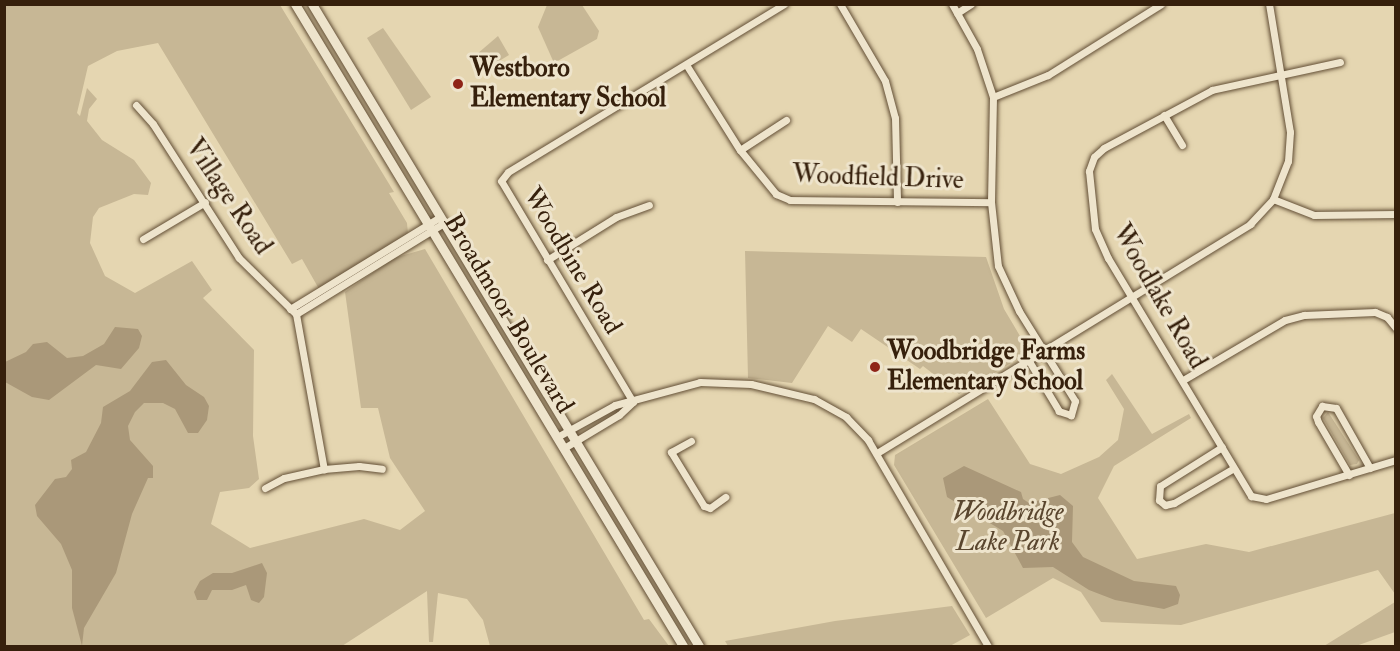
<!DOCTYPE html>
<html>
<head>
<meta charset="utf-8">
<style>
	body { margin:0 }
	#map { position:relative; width:1400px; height:651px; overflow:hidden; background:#e5d6b1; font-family:"IM FELL Double Pica",serif }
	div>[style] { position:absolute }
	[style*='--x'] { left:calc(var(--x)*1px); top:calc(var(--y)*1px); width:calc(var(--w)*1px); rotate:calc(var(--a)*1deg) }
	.green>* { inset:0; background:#c7b795 }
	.water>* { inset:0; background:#aa9879 }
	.roads { filter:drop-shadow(0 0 2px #624e35) drop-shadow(0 0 2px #624e35) }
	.minor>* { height:7px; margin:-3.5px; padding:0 3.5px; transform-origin:3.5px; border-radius:3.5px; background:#eee4cc }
	.secondary>* { height:9px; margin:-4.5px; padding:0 4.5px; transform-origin:4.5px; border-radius:4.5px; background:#eee4cc }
	.dots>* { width:16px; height:16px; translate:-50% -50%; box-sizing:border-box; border:3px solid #eee4cc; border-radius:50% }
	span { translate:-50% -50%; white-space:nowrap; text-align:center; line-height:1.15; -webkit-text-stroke:6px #eee4cc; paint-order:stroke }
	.poi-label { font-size:26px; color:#36200c; font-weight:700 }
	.left { translate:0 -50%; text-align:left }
	.street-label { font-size:26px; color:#36200c }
	.park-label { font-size:26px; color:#5a462e; font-style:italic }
	.frame { position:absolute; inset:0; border:6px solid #36200c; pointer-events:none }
</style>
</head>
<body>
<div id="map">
	<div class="green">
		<div style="clip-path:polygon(4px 5px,280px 5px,394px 192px,389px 193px,407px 223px,408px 234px,319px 289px,302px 259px,292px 264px,158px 43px,117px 51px,88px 66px,77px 113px,80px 116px,87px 88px,97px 99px,89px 109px,87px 121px,102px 140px,134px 160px,151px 183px,148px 195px,134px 194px,99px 208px,93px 217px,90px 243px,105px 276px,135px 293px,192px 261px,212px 290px,203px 298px,254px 350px,253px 436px,259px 479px,249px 488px,220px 492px,211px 524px,250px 548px,364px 519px,400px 530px,425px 511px,390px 458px,378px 408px,361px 408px,345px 292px,394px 258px,425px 249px,644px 620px,649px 619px,669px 646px,490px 646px,483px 620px,467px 599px,438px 593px,433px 642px,429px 642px,427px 591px,342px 646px,5px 646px)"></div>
		<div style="clip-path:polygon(547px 5px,582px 5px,599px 31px,597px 39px,554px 63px,538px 27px)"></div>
		<div style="clip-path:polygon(383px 28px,431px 97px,411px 110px,367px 38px)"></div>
		<div style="clip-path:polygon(498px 36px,509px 55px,486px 69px,477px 54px)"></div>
		<div style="clip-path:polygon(745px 251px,986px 257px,1004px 309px,1026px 346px,1026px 354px,959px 394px,923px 366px,920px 369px,861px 329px,852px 342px,828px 326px,792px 383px,748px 378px)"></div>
		<div style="clip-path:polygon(1112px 374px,1152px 434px,1189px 414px,1191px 418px,1114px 466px,1098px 498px,1137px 559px,1206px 544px,1249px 552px,1395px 513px,1395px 594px,1378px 570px,1181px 625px,1101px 622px,1081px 592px,1053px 578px,986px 618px,894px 465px,895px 455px,988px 399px,1030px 464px,1061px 474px,1099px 457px,1118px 440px,1124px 409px,1106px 380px)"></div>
		<div style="clip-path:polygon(1328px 412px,1359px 460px,1357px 464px,1350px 465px,1323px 418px)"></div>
		<div style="clip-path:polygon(1395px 602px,1395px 632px,1356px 646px,1324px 646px)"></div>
		<div style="clip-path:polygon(952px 606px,970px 635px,950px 646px,728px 646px,725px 641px,835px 621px)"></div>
	</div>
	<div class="water">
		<div style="clip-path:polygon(115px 327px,138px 329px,142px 336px,139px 348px,121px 369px,96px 365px,49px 400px,32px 397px,5px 382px,5px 362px,26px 352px,33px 344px,47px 342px,67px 358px,83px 356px,104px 344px)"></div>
		<div style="clip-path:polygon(166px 360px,186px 385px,204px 397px,209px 406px,207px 420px,198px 433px,188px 433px,175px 409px,163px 403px,144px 403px,135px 412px,128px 426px,130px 440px,153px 466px,153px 478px,148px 478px,132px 514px,116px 573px,84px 628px,82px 646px,72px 608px,72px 570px,61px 544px,37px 516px,35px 505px,55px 479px,66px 477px,72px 469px,71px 460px,86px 452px,101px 423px,103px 407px,130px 391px,152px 362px)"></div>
		<div style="clip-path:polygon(964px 466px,1021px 492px,1023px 499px,1029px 503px,1060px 495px,1073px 506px,1072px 542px,1083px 557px,1134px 581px,1176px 586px,1180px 595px,1178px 604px,1164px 609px,1115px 600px,1089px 590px,1053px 567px,1023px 568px,1003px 531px,947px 497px,943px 478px)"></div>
		<div style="clip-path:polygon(262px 563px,267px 573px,264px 597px,259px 603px,251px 600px,246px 585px,232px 590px,212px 590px,207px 600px,197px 600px,194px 592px,200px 581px,213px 573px,232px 573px)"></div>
	</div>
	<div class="roads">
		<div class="minor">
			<div style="--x:840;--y:4;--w:89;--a:59.7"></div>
			<div style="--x:885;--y:81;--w:38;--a:75"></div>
			<div style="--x:895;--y:118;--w:84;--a:88.6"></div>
			<div style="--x:952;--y:4;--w:51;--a:60.9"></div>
			<div style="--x:977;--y:49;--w:51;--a:71.6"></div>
			<div style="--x:993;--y:97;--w:105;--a:91.1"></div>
			<div style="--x:991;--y:202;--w:64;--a:83.8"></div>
			<div style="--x:998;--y:266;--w:50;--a:65"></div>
			<div style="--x:1019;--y:311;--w:106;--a:58.1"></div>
			<div style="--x:1075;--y:401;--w:15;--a:106"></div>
			<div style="--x:1071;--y:415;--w:13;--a:-162"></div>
			<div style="--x:1059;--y:411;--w:58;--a:-121"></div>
			<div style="--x:957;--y:13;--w:17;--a:-33"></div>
			<div style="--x:1340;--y:62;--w:131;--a:167.7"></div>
			<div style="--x:1212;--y:90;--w:123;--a:151.8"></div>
			<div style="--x:1104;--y:148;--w:13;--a:138"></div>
			<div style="--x:1094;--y:157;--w:15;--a:110"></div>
			<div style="--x:1089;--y:171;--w:58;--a:84.1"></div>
			<div style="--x:1095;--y:229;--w:32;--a:66"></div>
			<div style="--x:1108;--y:258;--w:278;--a:59"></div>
			<div style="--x:1251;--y:496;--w:15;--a:11"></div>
			<div style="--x:1266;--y:499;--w:136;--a:-16.7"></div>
			<div style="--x:687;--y:66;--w:99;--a:57.8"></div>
			<div style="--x:740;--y:150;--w:57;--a:50.7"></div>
			<div style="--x:776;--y:194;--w:15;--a:23"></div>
			<div style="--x:790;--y:200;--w:201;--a:0.6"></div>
			<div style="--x:993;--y:97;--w:59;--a:-21.8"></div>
			<div style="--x:1048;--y:75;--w:133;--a:-32.1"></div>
			<div style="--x:136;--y:105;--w:25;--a:48"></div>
			<div style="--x:153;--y:124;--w:159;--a:57.3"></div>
			<div style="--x:239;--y:258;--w:80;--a:44.5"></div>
			<div style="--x:296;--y:314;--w:158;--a:79.8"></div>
			<div style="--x:1164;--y:115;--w:35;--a:59"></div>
			<div style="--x:740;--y:150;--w:55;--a:-33.1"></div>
			<div style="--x:1273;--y:199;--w:44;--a:21.3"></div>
			<div style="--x:1314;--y:215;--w:82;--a:-0.7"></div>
			<div style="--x:143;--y:239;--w:72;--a:-30.8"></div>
			<div style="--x:547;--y:260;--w:81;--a:-31.9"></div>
			<div style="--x:616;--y:217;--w:35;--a:-20"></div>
			<div style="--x:290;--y:309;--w:176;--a:-31.5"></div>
			<div style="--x:296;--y:314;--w:174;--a:-31.6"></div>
			<div style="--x:1183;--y:380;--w:118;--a:-30.5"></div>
			<div style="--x:1285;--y:320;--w:20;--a:-15"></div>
			<div style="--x:1304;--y:315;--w:71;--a:-2.4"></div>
			<div style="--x:1375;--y:312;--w:13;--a:23"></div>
			<div style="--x:1387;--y:317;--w:14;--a:51"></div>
			<div style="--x:633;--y:402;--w:257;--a:-120.8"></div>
			<div style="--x:501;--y:181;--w:11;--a:-52"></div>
			<div style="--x:508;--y:172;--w:323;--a:-31.3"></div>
			<div style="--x:557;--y:437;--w:66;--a:-28.9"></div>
			<div style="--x:615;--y:405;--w:88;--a:-15.1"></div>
			<div style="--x:700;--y:382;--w:51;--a:2.2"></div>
			<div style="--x:751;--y:384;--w:65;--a:13.4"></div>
			<div style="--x:814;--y:399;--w:37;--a:29"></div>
			<div style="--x:846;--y:417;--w:32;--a:46"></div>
			<div style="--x:868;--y:440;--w:238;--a:59.8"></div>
			<div style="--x:691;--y:441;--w:23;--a:151"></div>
			<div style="--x:671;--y:452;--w:63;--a:58.6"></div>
			<div style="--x:704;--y:506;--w:6;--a:18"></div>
			<div style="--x:710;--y:508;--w:19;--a:-36"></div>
			<div style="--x:1222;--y:447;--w:73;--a:147.8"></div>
			<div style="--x:1160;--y:486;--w:14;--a:94"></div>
			<div style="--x:1159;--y:500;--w:8;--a:40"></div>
			<div style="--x:1165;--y:505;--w:9;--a:-13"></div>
			<div style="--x:1174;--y:503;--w:69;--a:-30.3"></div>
			<div style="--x:564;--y:448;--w:64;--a:-31"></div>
			<div style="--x:619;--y:415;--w:19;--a:-43"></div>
			<div style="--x:877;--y:453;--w:438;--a:-31.5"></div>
			<div style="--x:1250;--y:224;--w:34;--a:-47"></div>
			<div style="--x:1273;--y:199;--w:41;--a:-68.5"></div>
			<div style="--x:1288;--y:161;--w:29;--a:-86"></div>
			<div style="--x:1290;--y:132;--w:130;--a:-99.3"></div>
			<div style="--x:1349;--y:475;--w:61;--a:-120.3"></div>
			<div style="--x:1318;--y:422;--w:6;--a:-108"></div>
			<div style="--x:1316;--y:416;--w:12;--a:-59"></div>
			<div style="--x:1322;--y:406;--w:14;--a:8"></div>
			<div style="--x:1336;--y:408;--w:69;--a:60.5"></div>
			<div style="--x:265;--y:488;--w:21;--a:-28"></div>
			<div style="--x:284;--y:478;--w:41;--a:-12.7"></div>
			<div style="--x:324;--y:469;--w:35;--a:-5"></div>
			<div style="--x:359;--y:466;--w:23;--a:7"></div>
		</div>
		<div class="secondary">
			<div style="--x:295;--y:4;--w:750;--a:58.85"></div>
			<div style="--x:312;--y:4;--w:750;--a:58.92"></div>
		</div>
	</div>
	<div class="dots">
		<div style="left:458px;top:84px;background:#8f2418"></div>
		<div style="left:875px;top:367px;background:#8f2418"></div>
	</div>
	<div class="poi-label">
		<span class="left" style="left:470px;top:84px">Westboro<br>Elementary School</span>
		<span class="left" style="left:887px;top:367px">Woodbridge Farms<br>Elementary School</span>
	</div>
	<div class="street-label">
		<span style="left:878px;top:178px;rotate:2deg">Woodfield Drive</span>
		<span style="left:228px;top:197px;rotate:56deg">Village Road</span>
		<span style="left:572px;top:261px;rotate:59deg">Woodbine Road</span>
		<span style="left:1159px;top:297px;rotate:60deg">Woodlake Road</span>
		<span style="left:508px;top:314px;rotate:59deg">Broadmoor Boulevard</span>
	</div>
	<div class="park-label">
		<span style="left:1008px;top:528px">Woodbridge<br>Lake Park</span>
	</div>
	<div class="frame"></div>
</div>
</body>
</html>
